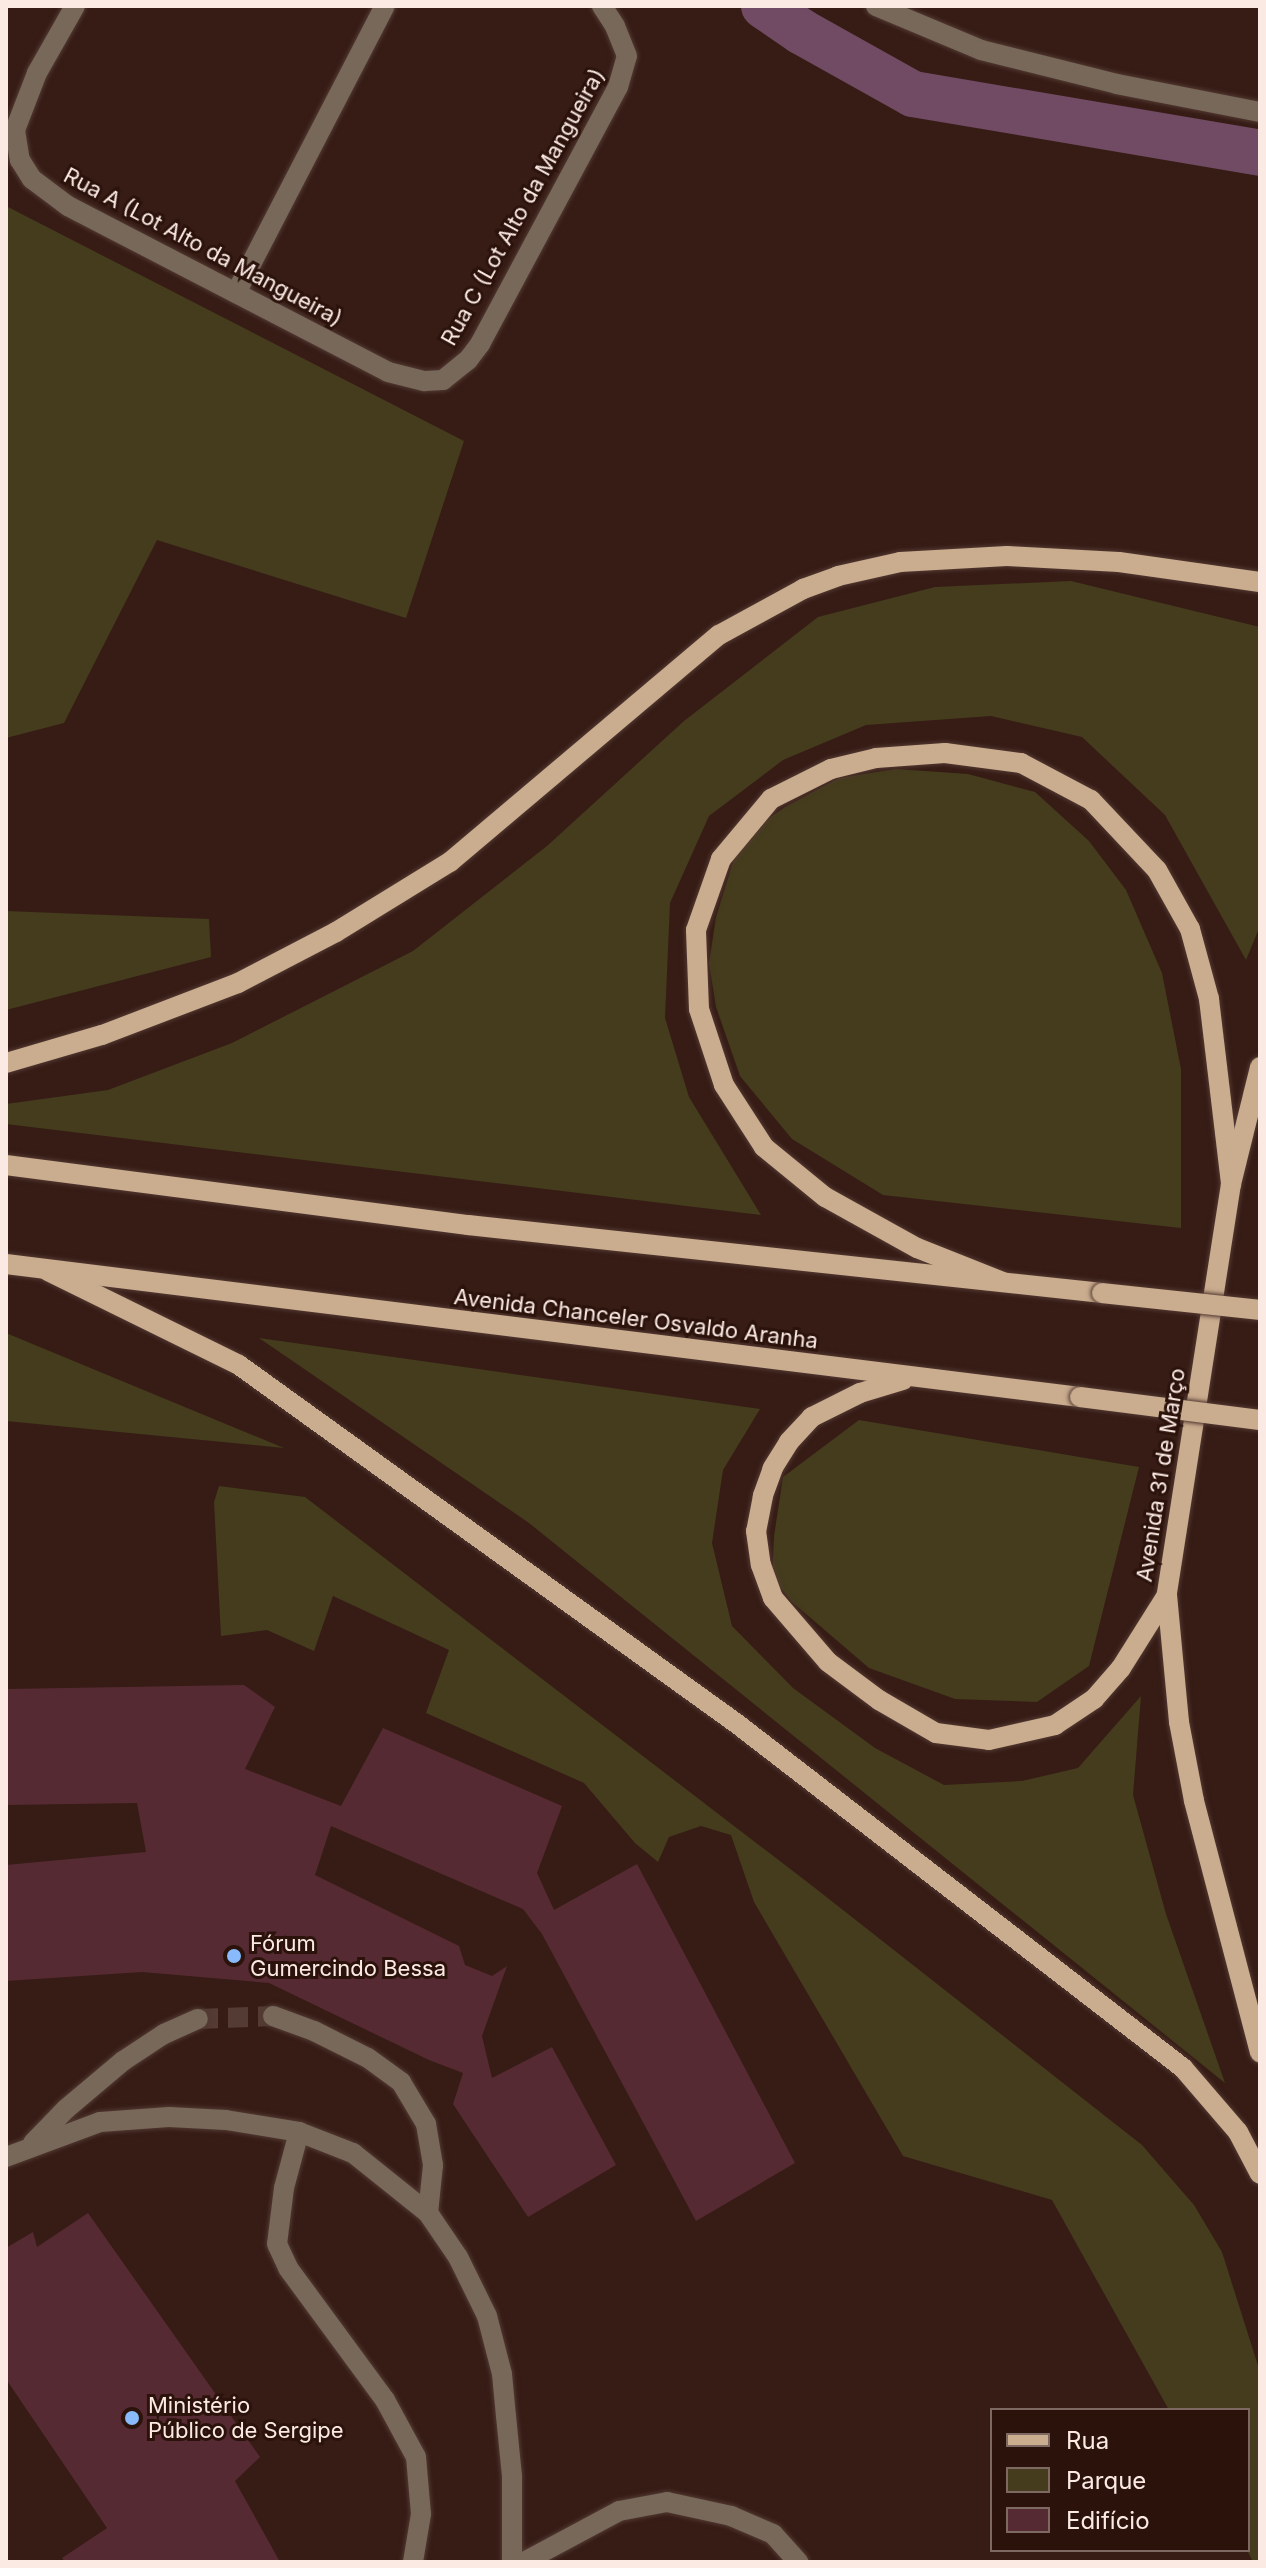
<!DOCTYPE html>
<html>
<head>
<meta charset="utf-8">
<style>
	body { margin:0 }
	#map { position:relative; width:1266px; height:2568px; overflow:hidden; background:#361c15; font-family:Inter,sans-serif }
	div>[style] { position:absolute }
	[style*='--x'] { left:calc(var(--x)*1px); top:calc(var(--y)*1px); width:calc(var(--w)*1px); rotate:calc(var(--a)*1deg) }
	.green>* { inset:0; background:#443c1d }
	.canal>* { height:46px; margin:-23px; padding:0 23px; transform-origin:23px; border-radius:23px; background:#714a63 }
	.building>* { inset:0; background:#562a32 }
	.minor-tunnel>* { height:20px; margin-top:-10px; transform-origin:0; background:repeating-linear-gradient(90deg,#543b34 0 20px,transparent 0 30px) }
	.roads { filter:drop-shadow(0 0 2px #523932) drop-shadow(0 0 2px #523932) }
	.minor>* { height:20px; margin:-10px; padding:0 10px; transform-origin:10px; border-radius:10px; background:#776859 }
	.major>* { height:20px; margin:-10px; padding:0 10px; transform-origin:10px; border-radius:10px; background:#caac8e }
	.bridges { filter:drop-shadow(0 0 2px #523932) drop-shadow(0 0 2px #523932) }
	.major-bridge>* { height:20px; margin:-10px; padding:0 10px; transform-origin:10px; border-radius:10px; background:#caac8e }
	.dots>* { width:22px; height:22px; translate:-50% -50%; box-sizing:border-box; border:4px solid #2b130b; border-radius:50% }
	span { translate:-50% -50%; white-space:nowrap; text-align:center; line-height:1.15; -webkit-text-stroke:6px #2b130b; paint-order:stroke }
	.street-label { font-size:22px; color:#fbe9e4 }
	.poi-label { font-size:22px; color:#fbe9e4 }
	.left { translate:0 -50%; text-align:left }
	.frame { position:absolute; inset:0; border:8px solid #fbe9e4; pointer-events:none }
	.legend { position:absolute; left:990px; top:2408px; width:260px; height:144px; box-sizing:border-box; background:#2b130b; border:2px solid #7e6962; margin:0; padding:10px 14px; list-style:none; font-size:24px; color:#fbe9e4 }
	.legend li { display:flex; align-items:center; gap:16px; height:40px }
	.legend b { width:40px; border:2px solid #7e6962 }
</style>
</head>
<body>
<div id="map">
	<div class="green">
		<div style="clip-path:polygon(6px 206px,464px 441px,406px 618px,157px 540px,64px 723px,6px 738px)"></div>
		<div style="clip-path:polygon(1071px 581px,1260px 627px,1260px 926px,1246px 960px,1165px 815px,1082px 737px,991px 716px,866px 725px,783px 760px,709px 816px,670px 903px,665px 1018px,689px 1097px,761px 1215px,6px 1124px,6px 1104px,108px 1090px,232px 1043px,413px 951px,547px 846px,684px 721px,818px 617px,935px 587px)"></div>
		<div style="clip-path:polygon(896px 769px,968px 774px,1035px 792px,1089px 841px,1126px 890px,1162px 973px,1181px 1069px,1181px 1228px,883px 1195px,792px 1139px,740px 1076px,716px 1007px,709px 963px,716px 917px,734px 859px,754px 829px,785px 807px,839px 778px)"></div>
		<div style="clip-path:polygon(6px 911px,209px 919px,211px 957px,6px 1010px)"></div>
		<div style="clip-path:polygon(6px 1333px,284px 1448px,6px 1421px)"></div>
		<div style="clip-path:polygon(259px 1338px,760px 1409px,723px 1470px,712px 1543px,732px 1626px,793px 1688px,875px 1748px,944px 1785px,1022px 1781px,1078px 1768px,1141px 1696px,1133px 1795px,1166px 1914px,1225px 2083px,529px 1523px)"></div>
		<div style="clip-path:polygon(859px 1420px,1139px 1467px,1089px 1666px,1037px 1702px,955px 1699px,869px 1668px,792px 1602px,772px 1577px,774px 1536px,783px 1477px)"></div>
		<div style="clip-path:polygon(219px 1486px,305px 1497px,815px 1888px,1142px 2145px,1194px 2205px,1222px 2252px,1260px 2372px,1260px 2562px,1253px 2562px,1247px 2550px,1248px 2410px,1169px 2410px,1052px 2200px,903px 2156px,754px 1902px,731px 1835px,701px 1826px,669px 1837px,658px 1862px,635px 1843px,584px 1783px,426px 1713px,449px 1650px,333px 1596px,314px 1651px,267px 1630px,221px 1636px,214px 1502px)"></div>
	</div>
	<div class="canal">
		<div style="--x:764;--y:6;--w:46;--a:34.4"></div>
		<div style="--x:802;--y:32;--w:127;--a:29.2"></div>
		<div style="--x:913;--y:94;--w:352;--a:9.6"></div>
	</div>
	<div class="building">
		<div style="clip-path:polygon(244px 1685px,275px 1707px,245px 1769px,341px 1806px,383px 1728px,562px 1806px,537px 1873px,554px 1910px,637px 1864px,795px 2163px,696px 2221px,542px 1934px,523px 1909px,331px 1826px,315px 1875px,459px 1946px,465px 1965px,492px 1976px,507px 1966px,482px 2036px,492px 2078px,552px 2047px,616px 2165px,528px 2217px,453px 2104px,463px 2073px,429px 2060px,269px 1983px,142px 1972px,6px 1981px,6px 1865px,146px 1852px,137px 1803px,6px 1805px,6px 1689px)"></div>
		<div style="clip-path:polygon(88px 2213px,260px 2457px,235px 2481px,280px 2562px,65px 2562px,62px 2558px,107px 2528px,6px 2379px,6px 2248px,33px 2232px,37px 2247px)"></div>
	</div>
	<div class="minor-tunnel">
		<div style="--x:198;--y:2019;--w:75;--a:-2.3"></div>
	</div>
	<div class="roads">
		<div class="minor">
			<div style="--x:75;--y:6;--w:77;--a:119.6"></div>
			<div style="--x:37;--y:73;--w:61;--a:111.1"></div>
			<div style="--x:15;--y:130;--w:30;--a:81"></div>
			<div style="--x:20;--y:160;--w:22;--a:58"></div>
			<div style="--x:32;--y:179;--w:45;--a:36.9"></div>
			<div style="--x:68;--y:206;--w:360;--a:27.4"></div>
			<div style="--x:388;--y:372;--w:38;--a:14"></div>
			<div style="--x:425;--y:381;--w:18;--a:-3"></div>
			<div style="--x:443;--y:380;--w:32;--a:-39"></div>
			<div style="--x:468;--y:360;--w:20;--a:-53"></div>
			<div style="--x:480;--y:344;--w:292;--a:-61.8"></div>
			<div style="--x:618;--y:87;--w:32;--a:-74"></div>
			<div style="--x:627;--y:56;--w:32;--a:-112"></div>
			<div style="--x:615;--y:26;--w:24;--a:-123"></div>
			<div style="--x:876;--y:6;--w:114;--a:22.7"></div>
			<div style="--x:981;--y:50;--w:140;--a:14"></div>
			<div style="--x:1117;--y:84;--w:146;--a:11.1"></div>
			<div style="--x:236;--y:293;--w:323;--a:-62.6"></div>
			<div style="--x:273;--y:2016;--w:44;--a:20.1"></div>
			<div style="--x:314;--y:2031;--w:60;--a:26.6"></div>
			<div style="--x:368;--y:2058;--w:41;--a:36"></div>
			<div style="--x:401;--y:2082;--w:49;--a:59.2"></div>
			<div style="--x:426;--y:2124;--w:42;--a:80.3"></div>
			<div style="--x:433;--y:2165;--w:48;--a:95.9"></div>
			<div style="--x:299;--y:2132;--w:58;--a:105"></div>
			<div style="--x:284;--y:2188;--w:56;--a:97.1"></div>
			<div style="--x:277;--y:2244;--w:26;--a:65"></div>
			<div style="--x:288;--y:2268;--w:164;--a:53.7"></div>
			<div style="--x:385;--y:2400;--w:65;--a:61.5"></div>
			<div style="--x:416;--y:2457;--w:57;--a:85"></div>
			<div style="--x:421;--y:2514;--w:49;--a:99.5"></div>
			<div style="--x:33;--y:2143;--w:47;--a:-45.9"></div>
			<div style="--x:66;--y:2109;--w:75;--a:-40.1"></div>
			<div style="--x:123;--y:2061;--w:49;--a:-33.4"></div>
			<div style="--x:164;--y:2034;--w:37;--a:-24"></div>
			<div style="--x:6;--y:2157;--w:100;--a:-20.4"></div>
			<div style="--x:100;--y:2122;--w:69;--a:-4.1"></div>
			<div style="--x:169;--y:2117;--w:57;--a:3"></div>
			<div style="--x:226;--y:2120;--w:74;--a:9.3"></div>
			<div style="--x:299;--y:2132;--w:58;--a:21.3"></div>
			<div style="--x:353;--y:2153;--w:96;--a:38.7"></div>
			<div style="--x:428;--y:2213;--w:53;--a:55.7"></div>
			<div style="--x:458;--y:2257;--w:66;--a:63.8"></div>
			<div style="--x:487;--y:2316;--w:60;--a:75.5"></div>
			<div style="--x:502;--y:2374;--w:42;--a:84.6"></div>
			<div style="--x:506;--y:2416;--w:60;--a:84.3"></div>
			<div style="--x:512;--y:2476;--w:86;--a:90"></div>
			<div style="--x:524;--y:2562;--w:108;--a:-28.2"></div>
			<div style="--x:619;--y:2511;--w:49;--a:-10.6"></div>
			<div style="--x:667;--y:2502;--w:66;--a:12.3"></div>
			<div style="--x:731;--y:2516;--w:46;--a:23.2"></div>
			<div style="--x:773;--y:2534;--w:38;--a:48"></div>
		</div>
		<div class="major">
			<div style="--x:6;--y:1063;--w:100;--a:-16.3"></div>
			<div style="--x:102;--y:1035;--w:146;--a:-20.9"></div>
			<div style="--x:238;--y:983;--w:110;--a:-27.5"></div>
			<div style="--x:336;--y:932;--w:134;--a:-31.6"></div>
			<div style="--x:450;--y:862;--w:352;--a:-40.2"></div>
			<div style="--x:719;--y:635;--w:96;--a:-28.7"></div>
			<div style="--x:803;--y:589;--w:37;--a:-20"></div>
			<div style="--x:838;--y:576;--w:64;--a:-12.7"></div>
			<div style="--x:900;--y:562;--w:107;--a:-3.2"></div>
			<div style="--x:1007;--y:556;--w:112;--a:3.1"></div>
			<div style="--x:1119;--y:562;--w:142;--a:8.1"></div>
			<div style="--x:1260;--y:1067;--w:121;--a:103.9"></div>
			<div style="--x:1231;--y:1184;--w:416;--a:98.9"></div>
			<div style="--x:1167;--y:1595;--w:128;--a:84.6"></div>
			<div style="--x:1179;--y:1722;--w:80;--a:79.2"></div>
			<div style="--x:1194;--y:1801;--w:260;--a:75.3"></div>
			<div style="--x:6;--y:1165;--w:466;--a:7.4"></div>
			<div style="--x:468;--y:1225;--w:638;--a:6.12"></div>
			<div style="--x:6;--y:1264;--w:1082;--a:7.06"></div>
			<div style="--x:48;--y:1271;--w:213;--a:26.2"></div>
			<div style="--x:239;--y:1365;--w:613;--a:35.77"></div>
			<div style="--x:736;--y:1723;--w:565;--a:37.66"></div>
			<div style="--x:1183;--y:2068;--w:84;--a:49.3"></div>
			<div style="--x:1238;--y:2132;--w:47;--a:62.4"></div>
			<div style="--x:1003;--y:1282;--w:92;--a:-158.4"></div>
			<div style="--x:917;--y:1248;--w:105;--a:-151"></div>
			<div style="--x:825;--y:1197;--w:79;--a:-140.7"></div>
			<div style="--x:764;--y:1147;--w:74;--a:-122.8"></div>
			<div style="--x:724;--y:1085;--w:80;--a:-108.2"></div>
			<div style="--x:699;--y:1009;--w:79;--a:-92.2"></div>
			<div style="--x:696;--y:930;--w:75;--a:-70.6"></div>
			<div style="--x:721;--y:859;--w:78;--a:-50.2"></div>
			<div style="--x:771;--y:799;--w:67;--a:-26.6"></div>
			<div style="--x:831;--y:769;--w:46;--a:-13.7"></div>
			<div style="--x:876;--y:758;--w:69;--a:-4.1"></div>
			<div style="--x:945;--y:753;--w:77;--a:7.5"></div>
			<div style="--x:1021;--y:763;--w:79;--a:27.9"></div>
			<div style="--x:1091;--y:800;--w:96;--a:46.7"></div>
			<div style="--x:1157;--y:870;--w:68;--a:60.8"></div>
			<div style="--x:1190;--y:929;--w:73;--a:74.8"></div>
			<div style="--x:1209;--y:999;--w:186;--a:83.2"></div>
			<div style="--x:903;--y:1380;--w:45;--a:163.2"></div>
			<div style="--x:860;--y:1393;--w:54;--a:153.4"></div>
			<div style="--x:812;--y:1417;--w:34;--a:133"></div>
			<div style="--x:789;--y:1442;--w:31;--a:122"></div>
			<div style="--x:773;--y:1468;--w:30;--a:110"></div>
			<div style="--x:763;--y:1496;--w:36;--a:101"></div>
			<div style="--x:756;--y:1531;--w:34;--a:82"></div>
			<div style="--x:761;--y:1565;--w:35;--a:70"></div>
			<div style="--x:773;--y:1598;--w:84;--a:49.3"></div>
			<div style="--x:828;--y:1662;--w:64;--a:36.7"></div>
			<div style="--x:879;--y:1700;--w:66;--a:30.1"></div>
			<div style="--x:936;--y:1733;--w:53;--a:7.5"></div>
			<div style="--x:989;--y:1740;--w:68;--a:-12.8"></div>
			<div style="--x:1055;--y:1725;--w:47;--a:-33.7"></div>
			<div style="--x:1094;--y:1699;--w:41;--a:-48.9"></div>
			<div style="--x:1121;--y:1668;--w:86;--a:-57.8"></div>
		</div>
	</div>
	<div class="bridges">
		<div class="major-bridge">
			<div style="--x:1102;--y:1293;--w:159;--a:6.1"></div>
			<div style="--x:1080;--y:1397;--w:181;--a:7.3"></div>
		</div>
	</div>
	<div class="dots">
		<div style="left:234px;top:1956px;background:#88bafc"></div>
		<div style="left:132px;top:2418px;background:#88bafc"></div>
	</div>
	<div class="street-label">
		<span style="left:523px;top:207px;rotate:-61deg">Rua C (Lot Alto da Mangueira)</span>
		<span style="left:203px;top:247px;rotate:28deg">Rua A (Lot Alto da Mangueira)</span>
		<span style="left:636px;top:1319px;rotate:7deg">Avenida Chanceler Osvaldo Aranha</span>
		<span style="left:1161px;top:1475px;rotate:-81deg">Avenida 31 de Março</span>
	</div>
	<div class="poi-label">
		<span class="left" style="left:250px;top:1956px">Fórum<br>Gumercindo Bessa</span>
		<span class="left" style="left:148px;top:2418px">Ministério<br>Público de Sergipe</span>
	</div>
	<div class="frame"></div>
	<ul class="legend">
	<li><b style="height:10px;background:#caac8e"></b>Rua</li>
	<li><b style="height:22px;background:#443c1d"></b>Parque</li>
	<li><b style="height:22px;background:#562a32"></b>Edifício</li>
	</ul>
</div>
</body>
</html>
